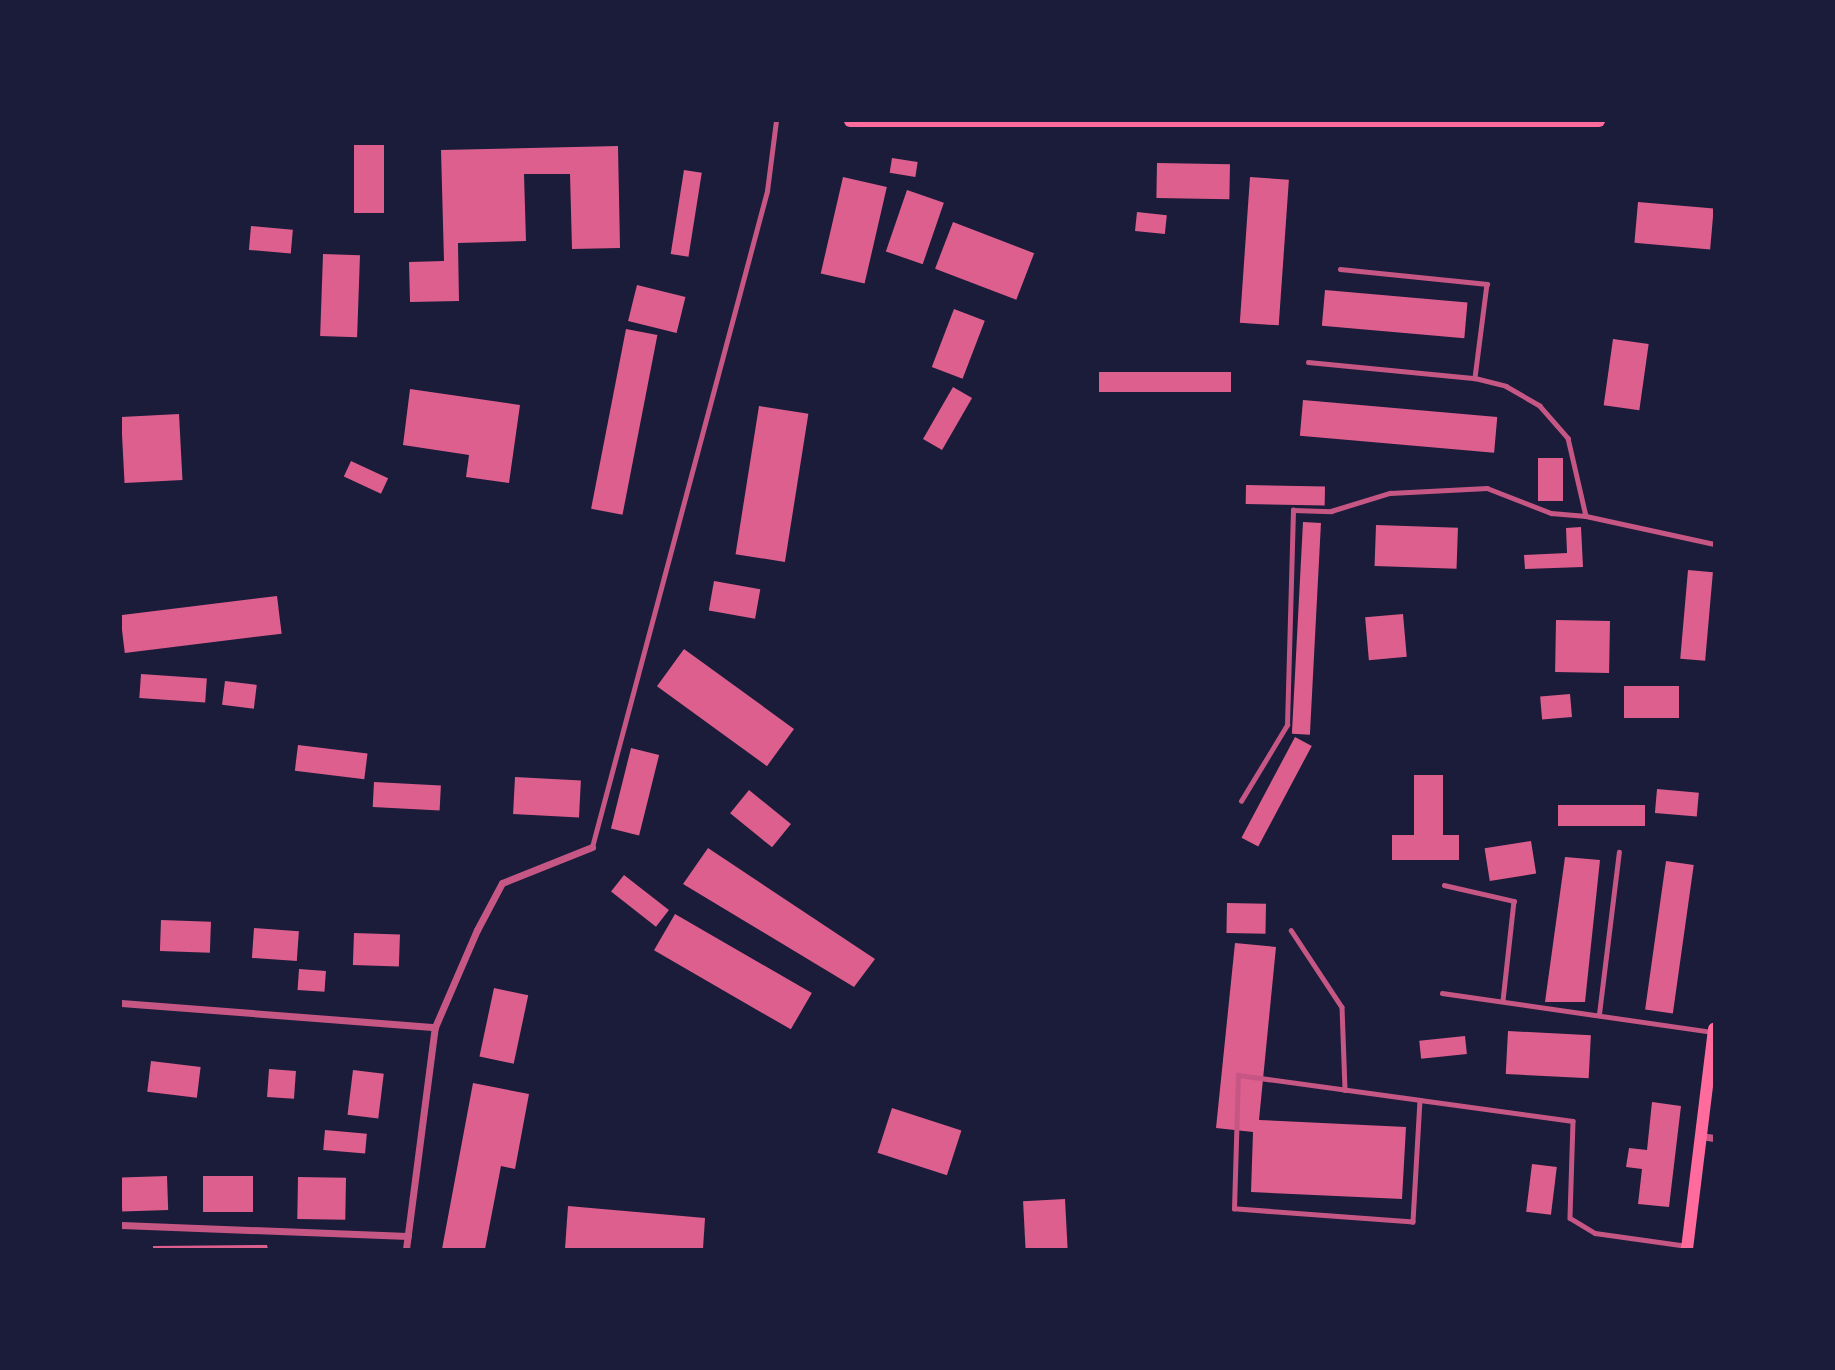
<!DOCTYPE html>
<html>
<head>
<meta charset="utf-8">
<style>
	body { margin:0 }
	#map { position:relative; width:1835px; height:1370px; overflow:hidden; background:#1b1b3a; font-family:Mulish,sans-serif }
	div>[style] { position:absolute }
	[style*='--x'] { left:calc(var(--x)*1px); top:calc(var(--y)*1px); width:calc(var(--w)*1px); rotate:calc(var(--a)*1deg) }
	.building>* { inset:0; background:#dd5f8e; transform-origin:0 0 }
	.service>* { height:4.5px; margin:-2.25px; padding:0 2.25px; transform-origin:2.25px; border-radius:2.25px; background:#c65784 }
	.minor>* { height:7px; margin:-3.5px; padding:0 3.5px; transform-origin:3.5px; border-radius:3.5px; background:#c65784 }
	.primary>* { height:12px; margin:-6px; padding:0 6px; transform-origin:6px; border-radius:6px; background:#ff6b9d }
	span { translate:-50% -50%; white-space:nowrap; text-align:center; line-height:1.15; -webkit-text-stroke:7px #1b1b3a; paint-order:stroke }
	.frame { position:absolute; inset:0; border:122px solid #1b1b3a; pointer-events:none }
</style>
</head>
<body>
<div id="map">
	<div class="building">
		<div style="left:354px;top:145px;width:30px;height:68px"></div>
		<div style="clip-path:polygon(618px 146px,620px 248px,572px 249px,570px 174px,524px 174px,526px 241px,458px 243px,459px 301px,410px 302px,409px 262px,444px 261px,441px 150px)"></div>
		<div style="left:892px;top:158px;width:26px;height:15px;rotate:9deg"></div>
		<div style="left:1157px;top:163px;width:73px;height:35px;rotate:1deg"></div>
		<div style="left:684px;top:170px;width:18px;height:85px;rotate:9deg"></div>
		<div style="left:843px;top:177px;width:45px;height:99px;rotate:13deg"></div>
		<div style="left:1250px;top:177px;width:39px;height:146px;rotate:4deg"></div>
		<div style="left:907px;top:190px;width:39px;height:65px;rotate:19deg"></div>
		<div style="left:1638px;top:202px;width:76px;height:41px;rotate:5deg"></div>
		<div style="left:1137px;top:212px;width:30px;height:19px;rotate:6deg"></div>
		<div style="left:953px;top:222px;width:87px;height:50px;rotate:21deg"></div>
		<div style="left:251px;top:226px;width:42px;height:24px;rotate:5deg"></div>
		<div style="left:323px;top:254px;width:37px;height:82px;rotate:2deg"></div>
		<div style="left:637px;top:285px;width:50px;height:37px;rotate:14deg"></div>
		<div style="left:1325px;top:290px;width:143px;height:36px;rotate:5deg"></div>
		<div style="left:954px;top:309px;width:33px;height:62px;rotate:21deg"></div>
		<div style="left:626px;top:329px;width:32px;height:183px;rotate:11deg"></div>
		<div style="left:1613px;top:339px;width:36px;height:67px;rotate:8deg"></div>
		<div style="left:1231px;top:372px;width:20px;height:132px;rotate:90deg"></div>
		<div style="left:953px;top:387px;width:22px;height:60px;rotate:30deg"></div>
		<div style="clip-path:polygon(410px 389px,520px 405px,509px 483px,466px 477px,469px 455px,403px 445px)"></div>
		<div style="left:1303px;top:400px;width:195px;height:36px;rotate:5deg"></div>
		<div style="left:759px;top:406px;width:50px;height:150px;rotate:9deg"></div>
		<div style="left:179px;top:414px;width:66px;height:58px;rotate:87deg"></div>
		<div style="left:1538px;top:458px;width:25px;height:43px"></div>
		<div style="left:351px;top:461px;width:41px;height:17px;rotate:25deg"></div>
		<div style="left:1246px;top:485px;width:79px;height:19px;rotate:1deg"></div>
		<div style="left:1303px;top:522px;width:18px;height:212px;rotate:3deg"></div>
		<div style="left:1376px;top:525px;width:82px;height:41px;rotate:2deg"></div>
		<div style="clip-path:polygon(1581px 527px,1583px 567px,1525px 569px,1524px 555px,1567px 553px,1566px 528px)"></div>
		<div style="left:1688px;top:570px;width:25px;height:89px;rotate:5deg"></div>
		<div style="left:714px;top:581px;width:47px;height:30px;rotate:10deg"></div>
		<div style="left:277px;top:596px;width:38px;height:158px;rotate:83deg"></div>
		<div style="left:1403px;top:614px;width:43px;height:38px;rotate:85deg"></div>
		<div style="left:1556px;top:620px;width:54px;height:52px;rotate:1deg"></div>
		<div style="left:684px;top:649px;width:136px;height:46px;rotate:36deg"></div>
		<div style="left:141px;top:674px;width:66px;height:24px;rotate:4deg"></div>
		<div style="left:225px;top:681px;width:32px;height:24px;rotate:7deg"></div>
		<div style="left:1624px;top:686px;width:55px;height:32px"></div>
		<div style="left:1570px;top:694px;width:23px;height:30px;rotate:85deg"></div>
		<div style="left:1295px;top:737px;width:19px;height:114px;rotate:28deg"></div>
		<div style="left:298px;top:745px;width:70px;height:26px;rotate:7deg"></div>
		<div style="left:631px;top:748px;width:29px;height:83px;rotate:14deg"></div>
		<div style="clip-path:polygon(1414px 775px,1443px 775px,1443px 835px,1459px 835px,1459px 860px,1392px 860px,1392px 835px,1414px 835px)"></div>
		<div style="left:515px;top:777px;width:66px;height:37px;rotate:3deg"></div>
		<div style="left:374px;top:782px;width:67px;height:25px;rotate:3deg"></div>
		<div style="left:1657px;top:789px;width:42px;height:24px;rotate:5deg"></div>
		<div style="left:749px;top:790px;width:54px;height:30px;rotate:39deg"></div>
		<div style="left:1645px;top:805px;width:21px;height:87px;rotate:90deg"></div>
		<div style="left:1531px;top:841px;width:33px;height:47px;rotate:81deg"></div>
		<div style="clip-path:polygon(708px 848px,875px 959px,854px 987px,683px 884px)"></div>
		<div style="clip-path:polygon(1565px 857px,1600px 860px,1585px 1002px,1545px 1002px)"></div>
		<div style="left:1666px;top:861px;width:28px;height:150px;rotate:8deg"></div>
		<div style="left:624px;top:875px;width:57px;height:21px;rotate:38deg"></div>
		<div style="left:1227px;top:903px;width:39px;height:30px;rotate:1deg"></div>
		<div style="left:675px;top:914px;width:158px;height:42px;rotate:30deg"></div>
		<div style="left:161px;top:920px;width:50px;height:31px;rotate:2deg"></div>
		<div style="left:254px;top:928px;width:45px;height:30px;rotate:4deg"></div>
		<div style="left:354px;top:933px;width:46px;height:32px;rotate:2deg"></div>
		<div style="clip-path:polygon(1235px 943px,1276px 947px,1259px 1120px,1406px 1127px,1402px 1199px,1251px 1192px,1253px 1132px,1216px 1128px)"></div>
		<div style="left:299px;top:969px;width:27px;height:21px;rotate:4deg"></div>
		<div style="left:494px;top:988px;width:35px;height:70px;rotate:12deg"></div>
		<div style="left:1508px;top:1031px;width:83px;height:43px;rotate:3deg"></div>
		<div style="left:1465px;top:1036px;width:18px;height:46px;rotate:84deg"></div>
		<div style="left:151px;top:1061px;width:50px;height:31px;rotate:7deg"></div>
		<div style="left:269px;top:1069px;width:27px;height:28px;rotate:4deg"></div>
		<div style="left:353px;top:1070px;width:31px;height:45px;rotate:7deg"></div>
		<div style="clip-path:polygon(473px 1083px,529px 1094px,515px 1169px,501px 1166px,485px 1249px,442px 1249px)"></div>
		<div style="clip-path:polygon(1652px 1102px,1681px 1106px,1669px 1207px,1638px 1204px,1642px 1169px,1626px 1167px,1629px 1148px,1647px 1150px)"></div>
		<div style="left:892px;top:1108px;width:73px;height:47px;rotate:18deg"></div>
		<div style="left:325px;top:1130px;width:42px;height:20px;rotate:5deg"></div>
		<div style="left:1532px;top:1164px;width:25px;height:48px;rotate:7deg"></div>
		<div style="left:167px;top:1176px;width:34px;height:46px;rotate:88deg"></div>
		<div style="left:203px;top:1176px;width:50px;height:36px"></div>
		<div style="left:298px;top:1177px;width:48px;height:42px;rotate:1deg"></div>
		<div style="left:1065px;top:1199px;width:50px;height:42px;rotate:87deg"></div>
		<div style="clip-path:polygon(568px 1206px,705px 1218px,703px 1249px,565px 1249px)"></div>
		<div style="clip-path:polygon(267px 1245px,268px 1249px,153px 1249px,153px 1246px)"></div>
	</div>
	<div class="service">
		<div style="--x:1340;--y:269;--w:148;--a:5.8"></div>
		<div style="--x:1487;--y:284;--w:95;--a:97.3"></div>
		<div style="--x:1475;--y:378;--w:32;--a:14"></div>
		<div style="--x:1506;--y:386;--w:39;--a:30"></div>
		<div style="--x:1540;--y:406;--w:43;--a:48.8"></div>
		<div style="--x:1568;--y:438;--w:80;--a:77"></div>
		<div style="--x:1586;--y:516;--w:131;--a:12.3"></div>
		<div style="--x:1308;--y:362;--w:168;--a:5.5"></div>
		<div style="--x:1241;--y:801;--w:89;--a:-58.8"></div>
		<div style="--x:1287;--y:725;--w:215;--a:-88.4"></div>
		<div style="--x:1293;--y:510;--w:38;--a:2"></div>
		<div style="--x:1331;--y:511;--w:62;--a:-17"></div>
		<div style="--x:1390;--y:493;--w:97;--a:-3"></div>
		<div style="--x:1487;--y:488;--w:69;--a:21.3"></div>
		<div style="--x:1551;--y:513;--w:35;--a:5"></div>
		<div style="--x:592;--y:847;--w:679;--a:-75.06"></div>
		<div style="--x:767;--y:191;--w:71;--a:-82.7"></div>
		<div style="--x:1444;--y:885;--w:72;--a:12.9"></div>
		<div style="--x:1514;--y:901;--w:100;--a:96.3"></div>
		<div style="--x:1291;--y:930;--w:92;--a:56.5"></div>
		<div style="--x:1342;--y:1007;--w:83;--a:87.9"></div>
		<div style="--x:1442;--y:993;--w:274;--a:8.2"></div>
		<div style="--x:1599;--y:1014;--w:163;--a:-83"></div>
		<div style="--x:1420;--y:1100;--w:122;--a:93.3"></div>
		<div style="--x:1413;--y:1222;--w:179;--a:-175.8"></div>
		<div style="--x:1234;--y:1209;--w:134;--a:-88.3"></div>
		<div style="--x:1238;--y:1075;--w:184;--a:7.8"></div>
		<div style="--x:1420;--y:1100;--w:154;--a:7.8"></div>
		<div style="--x:1573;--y:1121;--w:97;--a:91.8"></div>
		<div style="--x:1570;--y:1218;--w:29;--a:31"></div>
		<div style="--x:1595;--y:1233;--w:93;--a:8"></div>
	</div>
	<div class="minor">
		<div style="--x:121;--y:1003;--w:315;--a:4.4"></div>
		<div style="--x:1701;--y:1136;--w:13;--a:9"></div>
		<div style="--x:121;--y:1225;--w:287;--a:2.2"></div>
		<div style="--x:406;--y:1249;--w:224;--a:-82.6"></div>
		<div style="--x:435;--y:1027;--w:106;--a:-66.6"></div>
		<div style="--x:477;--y:930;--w:53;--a:-62"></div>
		<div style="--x:502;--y:883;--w:97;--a:-21.8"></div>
	</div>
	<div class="primary">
		<div style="--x:850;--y:121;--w:749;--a:0"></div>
		<div style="--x:1687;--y:1249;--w:222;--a:-83"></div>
	</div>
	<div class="frame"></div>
</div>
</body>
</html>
